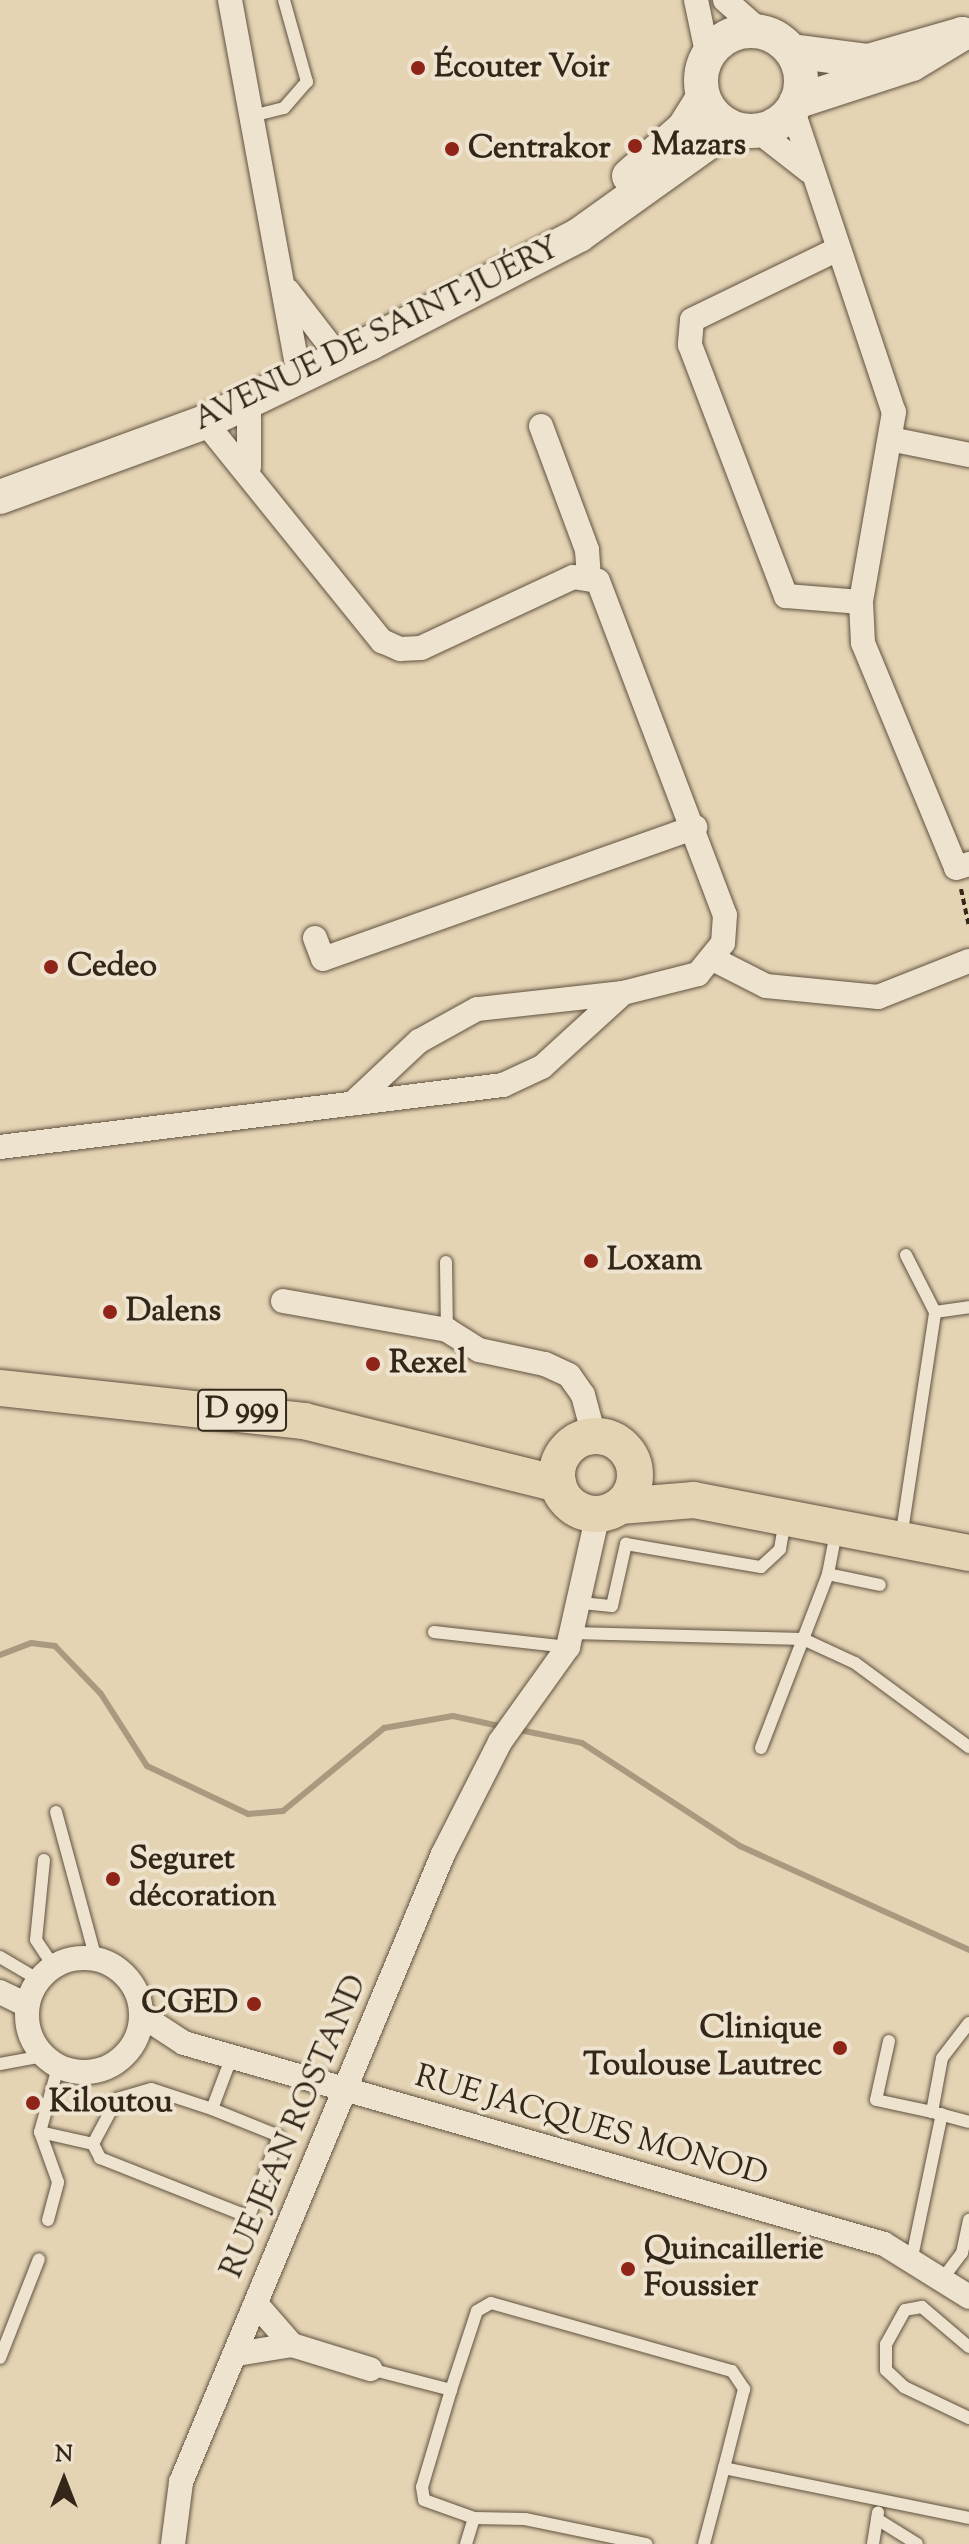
<!DOCTYPE html>
<html>
<head>
<meta charset="utf-8">
<style>
	body { margin:0 }
	#map { position:relative; width:969px; height:2544px; overflow:hidden; background:#e5d4b4; font-family:"Sorts Mill Goudy",serif }
	div>[style] { position:absolute }
	[style*='--x'] { left:calc(var(--x)*1px); top:calc(var(--y)*1px); width:calc(var(--w)*1px); rotate:calc(var(--a)*1deg) }
	.stream>* { height:6px; margin:-3px; padding:0 3px; transform-origin:3px; border-radius:3px; background:#a9997f }
	.path>* { height:4px; margin-top:-2px; transform-origin:0; background:repeating-linear-gradient(90deg,#342719 0 6px,transparent 0 10px) }
	.roads { filter:drop-shadow(0 0 2px #605240) drop-shadow(0 0 2px #605240) }
	.service>* { height:12px; margin:-6px; padding:0 6px; transform-origin:6px; border-radius:6px; background:#eee3ce }
	.minor>* { height:24px; margin:-12px; padding:0 12px; transform-origin:12px; border-radius:12px; background:#eee3ce }
	.minor>.ring { margin:-12px; padding:0; box-sizing:content-box; background:none; border:24px solid #eee3ce; border-radius:50% }
	.secondary>* { height:34px; margin:-17px; padding:0 17px; transform-origin:17px; border-radius:17px; background:#eee3ce }
	.secondary>.ring { margin:-17px; padding:0; box-sizing:content-box; background:none; border:34px solid #eee3ce; border-radius:50% }
	.primary>* { height:36px; margin:-18px; padding:0 18px; transform-origin:18px; border-radius:18px; background:#e5d4b4 }
	.primary>.ring { margin:-18px; padding:0; box-sizing:content-box; background:none; border:36px solid #e5d4b4; border-radius:50% }
	.dots>* { width:22px; height:22px; translate:-50% -50%; box-sizing:border-box; border:4px solid #eee3ce; border-radius:50% }
	span { translate:-50% -50%; white-space:nowrap; text-align:center; line-height:1.15; -webkit-text-stroke:8px #eee3ce; paint-order:stroke }
	.shield-label span { padding:2px 6px; background:#eee3ce; border:2px solid; border-radius:6px; -webkit-text-stroke-width:0 }
	.shield-label { font-size:30px; color:#342719; font-weight:700 }
	.poi-label { font-size:32px; color:#342719; font-weight:700 }
	.left { translate:0 -50%; text-align:left }
	.right { translate:-100% -50%; text-align:right }
	.street-label { font-size:32px; color:#342719 }
	.north { position:absolute; left:24px; top:2440px; width:80px; height:80px; -webkit-text-stroke:6px #eee3ce; paint-order:stroke; rotate:0deg; font-size:22px; font-weight:700; line-height:32px; text-align:center; color:#342719 }
	.north::after { content:''; display:block; margin:auto; width:28px; height:36px; background:#342719; clip-path:polygon(50% 0,100% 100%,50% 72%,0 100%) }
</style>
</head>
<body>
<div id="map">
	<div class="stream">
		<div style="--x:0;--y:1655;--w:33;--a:-21"></div>
		<div style="--x:31;--y:1643;--w:24;--a:7"></div>
		<div style="--x:55;--y:1646;--w:66;--a:46.2"></div>
		<div style="--x:101;--y:1694;--w:85;--a:57.4"></div>
		<div style="--x:147;--y:1766;--w:112;--a:25.4"></div>
		<div style="--x:248;--y:1814;--w:35;--a:-5"></div>
		<div style="--x:283;--y:1811;--w:131;--a:-39.4"></div>
		<div style="--x:384;--y:1728;--w:70;--a:-9.9"></div>
		<div style="--x:453;--y:1716;--w:52;--a:12.2"></div>
		<div style="--x:515;--y:1729;--w:68;--a:11.8"></div>
		<div style="--x:582;--y:1743;--w:189;--a:33.1"></div>
		<div style="--x:740;--y:1846;--w:252;--a:24.4"></div>
	</div>
	<div class="path">
		<div style="--x:961;--y:889;--w:38;--a:78"></div>
	</div>
	<div class="roads">
		<div class="service">
			<div style="--x:252;--y:116;--w:33;--a:-14"></div>
			<div style="--x:284;--y:108;--w:35;--a:-49"></div>
			<div style="--x:307;--y:82;--w:85;--a:-105.7"></div>
			<div style="--x:446;--y:1262;--w:68;--a:89.2"></div>
			<div style="--x:935;--y:1312;--w:34;--a:-8"></div>
			<div style="--x:901;--y:1538;--w:229;--a:-81.4"></div>
			<div style="--x:935;--y:1312;--w:64;--a:-117"></div>
			<div style="--x:828;--y:1574;--w:53;--a:11.9"></div>
			<div style="--x:582;--y:1603;--w:30;--a:6"></div>
			<div style="--x:612;--y:1606;--w:64;--a:-77.3"></div>
			<div style="--x:626;--y:1544;--w:137;--a:9.7"></div>
			<div style="--x:761;--y:1567;--w:26;--a:-43"></div>
			<div style="--x:780;--y:1549;--w:28;--a:-80"></div>
			<div style="--x:434;--y:1632;--w:135;--a:6.4"></div>
			<div style="--x:573;--y:1633;--w:230;--a:1.5"></div>
			<div style="--x:803;--y:1639;--w:57;--a:24.8"></div>
			<div style="--x:855;--y:1663;--w:142;--a:36.4"></div>
			<div style="--x:761;--y:1748;--w:186;--a:-68.9"></div>
			<div style="--x:828;--y:1574;--w:43;--a:-79.2"></div>
			<div style="--x:56;--y:1812;--w:152;--a:74.8"></div>
			<div style="--x:44;--y:1860;--w:80;--a:95.7"></div>
			<div style="--x:36;--y:1940;--w:32;--a:56"></div>
			<div style="--x:0;--y:1957;--w:45;--a:30.5"></div>
			<div style="--x:969;--y:2023;--w:44;--a:127.6"></div>
			<div style="--x:942;--y:2058;--w:55;--a:100.5"></div>
			<div style="--x:932;--y:2112;--w:38;--a:15"></div>
			<div style="--x:889;--y:2041;--w:60;--a:102.4"></div>
			<div style="--x:876;--y:2100;--w:57;--a:12.1"></div>
			<div style="--x:0;--y:2064;--w:45;--a:-10.3"></div>
			<div style="--x:212;--y:2109;--w:64;--a:-161.8"></div>
			<div style="--x:151;--y:2089;--w:35;--a:164"></div>
			<div style="--x:117;--y:2099;--w:51;--a:118.1"></div>
			<div style="--x:93;--y:2144;--w:16;--a:63"></div>
			<div style="--x:100;--y:2158;--w:160;--a:21.6"></div>
			<div style="--x:249;--y:2217;--w:86;--a:-69.7"></div>
			<div style="--x:279;--y:2136;--w:72;--a:-158.1"></div>
			<div style="--x:212;--y:2109;--w:57;--a:-69.3"></div>
			<div style="--x:40;--y:2132;--w:54;--a:12.8"></div>
			<div style="--x:48;--y:2220;--w:39;--a:-75"></div>
			<div style="--x:58;--y:2182;--w:53;--a:-109.8"></div>
			<div style="--x:40;--y:2132;--w:67;--a:-74.5"></div>
			<div style="--x:912;--y:2257;--w:146;--a:-78.2"></div>
			<div style="--x:943;--y:2278;--w:31;--a:-53"></div>
			<div style="--x:962;--y:2253;--w:34;--a:-78"></div>
			<div style="--x:969;--y:2347;--w:62;--a:-139.6"></div>
			<div style="--x:922;--y:2307;--w:17;--a:170"></div>
			<div style="--x:905;--y:2310;--w:39;--a:119"></div>
			<div style="--x:886;--y:2344;--w:26;--a:90"></div>
			<div style="--x:886;--y:2370;--w:25;--a:43"></div>
			<div style="--x:904;--y:2387;--w:72;--a:25.5"></div>
			<div style="--x:0;--y:2358;--w:106;--a:-68.5"></div>
			<div style="--x:370;--y:2369;--w:84;--a:14.5"></div>
			<div style="--x:451;--y:2390;--w:83;--a:-71.8"></div>
			<div style="--x:477;--y:2311;--w:16;--a:-30"></div>
			<div style="--x:491;--y:2303;--w:250;--a:15.8"></div>
			<div style="--x:732;--y:2371;--w:22;--a:56"></div>
			<div style="--x:744;--y:2389;--w:81;--a:104.2"></div>
			<div style="--x:724;--y:2468;--w:250;--a:11.5"></div>
			<div style="--x:451;--y:2390;--w:101;--a:106.6"></div>
			<div style="--x:422;--y:2487;--w:13;--a:81"></div>
			<div style="--x:424;--y:2500;--w:53;--a:19.8"></div>
			<div style="--x:474;--y:2518;--w:51;--a:1.1"></div>
			<div style="--x:525;--y:2519;--w:124;--a:11.7"></div>
			<div style="--x:877;--y:2519;--w:47;--a:32"></div>
			<div style="--x:466;--y:2544;--w:27;--a:-73"></div>
			<div style="--x:704;--y:2544;--w:79;--a:-75.3"></div>
			<div style="--x:873;--y:2544;--w:32;--a:-81"></div>
		</div>
		<div class="minor">
			<div style="--x:230;--y:0;--w:365;--a:79.6"></div>
			<div style="--x:696;--y:0;--w:58;--a:78.1"></div>
			<div style="--x:725;--y:0;--w:45;--a:41.4"></div>
			<div style="--x:792;--y:108;--w:321;--a:71.5"></div>
			<div style="--x:894;--y:412;--w:193;--a:99.9"></div>
			<div style="--x:861;--y:602;--w:41;--a:87.2"></div>
			<div style="--x:863;--y:643;--w:243;--a:67.5"></div>
			<div style="--x:956;--y:868;--w:14;--a:-17"></div>
			<div style="--x:758;--y:131;--w:65;--a:38.1"></div>
			<div style="--x:836;--y:250;--w:160;--a:154.1"></div>
			<div style="--x:692;--y:320;--w:25;--a:95"></div>
			<div style="--x:690;--y:345;--w:269;--a:69.1"></div>
			<div style="--x:786;--y:596;--w:75;--a:4.6"></div>
			<div style="--x:288;--y:291;--w:66;--a:52.4"></div>
			<div style="--x:205;--y:422;--w:282;--a:51.1"></div>
			<div style="--x:382;--y:641;--w:20;--a:24"></div>
			<div style="--x:400;--y:649;--w:21;--a:-3"></div>
			<div style="--x:421;--y:648;--w:168;--a:-25"></div>
			<div style="--x:573;--y:577;--w:25;--a:9"></div>
			<div style="--x:598;--y:581;--w:357;--a:69.2"></div>
			<div style="--x:725;--y:915;--w:28;--a:94"></div>
			<div style="--x:723;--y:943;--w:40;--a:129"></div>
			<div style="--x:698;--y:974;--w:77;--a:165.8"></div>
			<div style="--x:623;--y:993;--w:147;--a:173.7"></div>
			<div style="--x:477;--y:1009;--w:66;--a:151.1"></div>
			<div style="--x:419;--y:1041;--w:91;--a:136.8"></div>
			<div style="--x:541;--y:426;--w:132;--a:69.6"></div>
			<div style="--x:587;--y:550;--w:26;--a:86"></div>
			<div style="--x:890;--y:439;--w:81;--a:11.4"></div>
			<div style="--x:249;--y:467;--w:65;--a:-90"></div>
			<div style="--x:315;--y:938;--w:22;--a:69"></div>
			<div style="--x:323;--y:959;--w:395;--a:-19.5"></div>
			<div style="--x:713;--y:959;--w:59;--a:27"></div>
			<div style="--x:766;--y:986;--w:113;--a:5.6"></div>
			<div style="--x:878;--y:997;--w:98;--a:-21.6"></div>
			<div style="--x:0;--y:1147;--w:507;--a:-7.03"></div>
			<div style="--x:503;--y:1085;--w:43;--a:-24.8"></div>
			<div style="--x:542;--y:1067;--w:110;--a:-42.4"></div>
			<div style="--x:283;--y:1301;--w:167;--a:10"></div>
			<div style="--x:447;--y:1330;--w:38;--a:32"></div>
			<div style="--x:479;--y:1350;--w:67;--a:12"></div>
			<div style="--x:545;--y:1364;--w:26;--a:25"></div>
			<div style="--x:569;--y:1375;--w:24;--a:55"></div>
			<div style="--x:583;--y:1395;--w:42;--a:75"></div>
			<div class="ring" style="left:27px;top:1958px;width:90px;height:90px"></div>
			<div style="--x:0;--y:1992;--w:30;--a:26"></div>
			<div style="--x:141;--y:2015;--w:51;--a:33.1"></div>
			<div style="--x:184;--y:2043;--w:728;--a:16.02"></div>
			<div style="--x:884;--y:2244;--w:100;--a:31.9"></div>
			<div style="--x:256;--y:2304;--w:55;--a:48.7"></div>
			<div style="--x:237;--y:2354;--w:56;--a:-9.3"></div>
			<div style="--x:292;--y:2345;--w:82;--a:17.1"></div>
			<div style="--x:173;--y:2544;--w:63;--a:-82.6"></div>
			<div style="--x:181;--y:2482;--w:680;--a:-67.35"></div>
			<div style="--x:443;--y:1854;--w:126;--a:-63"></div>
			<div style="--x:500;--y:1742;--w:117;--a:-54.4"></div>
			<div style="--x:568;--y:1647;--w:136;--a:-77.3"></div>
		</div>
		<div class="secondary">
			<div class="ring" style="left:701px;top:31px;width:66px;height:66px"></div>
			<div style="--x:792;--y:51;--w:77;--a:7.5"></div>
			<div style="--x:868;--y:61;--w:98;--a:-16"></div>
			<div style="--x:962;--y:34;--w:58;--a:149"></div>
			<div style="--x:912;--y:64;--w:122;--a:161.9"></div>
			<div style="--x:629;--y:176;--w:73;--a:-41.1"></div>
			<div style="--x:684;--y:128;--w:36;--a:-58"></div>
			<div style="--x:0;--y:497;--w:218;--a:-20.1"></div>
			<div style="--x:205;--y:422;--w:183;--a:-25.6"></div>
			<div style="--x:370;--y:343;--w:235;--a:-27.3"></div>
			<div style="--x:579;--y:235;--w:186;--a:-35.6"></div>
		</div>
		<div class="primary">
			<div style="--x:0;--y:1388;--w:306;--a:6.2"></div>
			<div style="--x:304;--y:1421;--w:262;--a:13.9"></div>
			<div class="ring" style="left:557px;top:1436px;width:42px;height:42px"></div>
			<div style="--x:620;--y:1506;--w:74;--a:-4.6"></div>
			<div style="--x:694;--y:1500;--w:280;--a:10.9"></div>
		</div>
	</div>
	<div class="dots">
		<div style="left:418px;top:68px;background:#8f2418"></div>
		<div style="left:635px;top:146px;background:#8f2418"></div>
		<div style="left:452px;top:149px;background:#8f2418"></div>
		<div style="left:51px;top:967px;background:#8f2418"></div>
		<div style="left:591px;top:1261px;background:#8f2418"></div>
		<div style="left:110px;top:1312px;background:#8f2418"></div>
		<div style="left:373px;top:1364px;background:#8f2418"></div>
		<div style="left:113px;top:1879px;background:#8f2418"></div>
		<div style="left:254px;top:2004px;background:#8f2418"></div>
		<div style="left:840px;top:2048px;background:#8f2418"></div>
		<div style="left:33px;top:2103px;background:#8f2418"></div>
		<div style="left:628px;top:2269px;background:#8f2418"></div>
	</div>
	<div class="shield-label">
		<span style="left:242px;top:1410px">D 999</span>
	</div>
	<div class="poi-label">
		<span class="left" style="left:434px;top:68px">Écouter Voir</span>
		<span class="left" style="left:651px;top:146px">Mazars</span>
		<span class="left" style="left:468px;top:149px">Centrakor</span>
		<span class="left" style="left:67px;top:967px">Cedeo</span>
		<span class="left" style="left:607px;top:1261px">Loxam</span>
		<span class="left" style="left:126px;top:1312px">Dalens</span>
		<span class="left" style="left:389px;top:1364px">Rexel</span>
		<span class="left" style="left:129px;top:1879px">Seguret<br>décoration</span>
		<span class="right" style="left:238px;top:2004px">CGED</span>
		<span class="right" style="left:822px;top:2048px">Clinique<br>Toulouse Lautrec</span>
		<span class="left" style="left:49px;top:2103px">Kiloutou</span>
		<span class="left" style="left:644px;top:2269px">Quincaillerie<br>Foussier</span>
	</div>
	<div class="street-label">
		<span style="left:377px;top:335px;rotate:-26deg">AVENUE DE SAINT-JUÉRY</span>
		<span style="left:295px;top:2127px;rotate:-67deg">RUE JEAN ROSTAND</span>
		<span style="left:591px;top:2127px;rotate:16deg">RUE JACQUES MONOD</span>
	</div>
	<div class="north">N</div>
</div>
</body>
</html>
